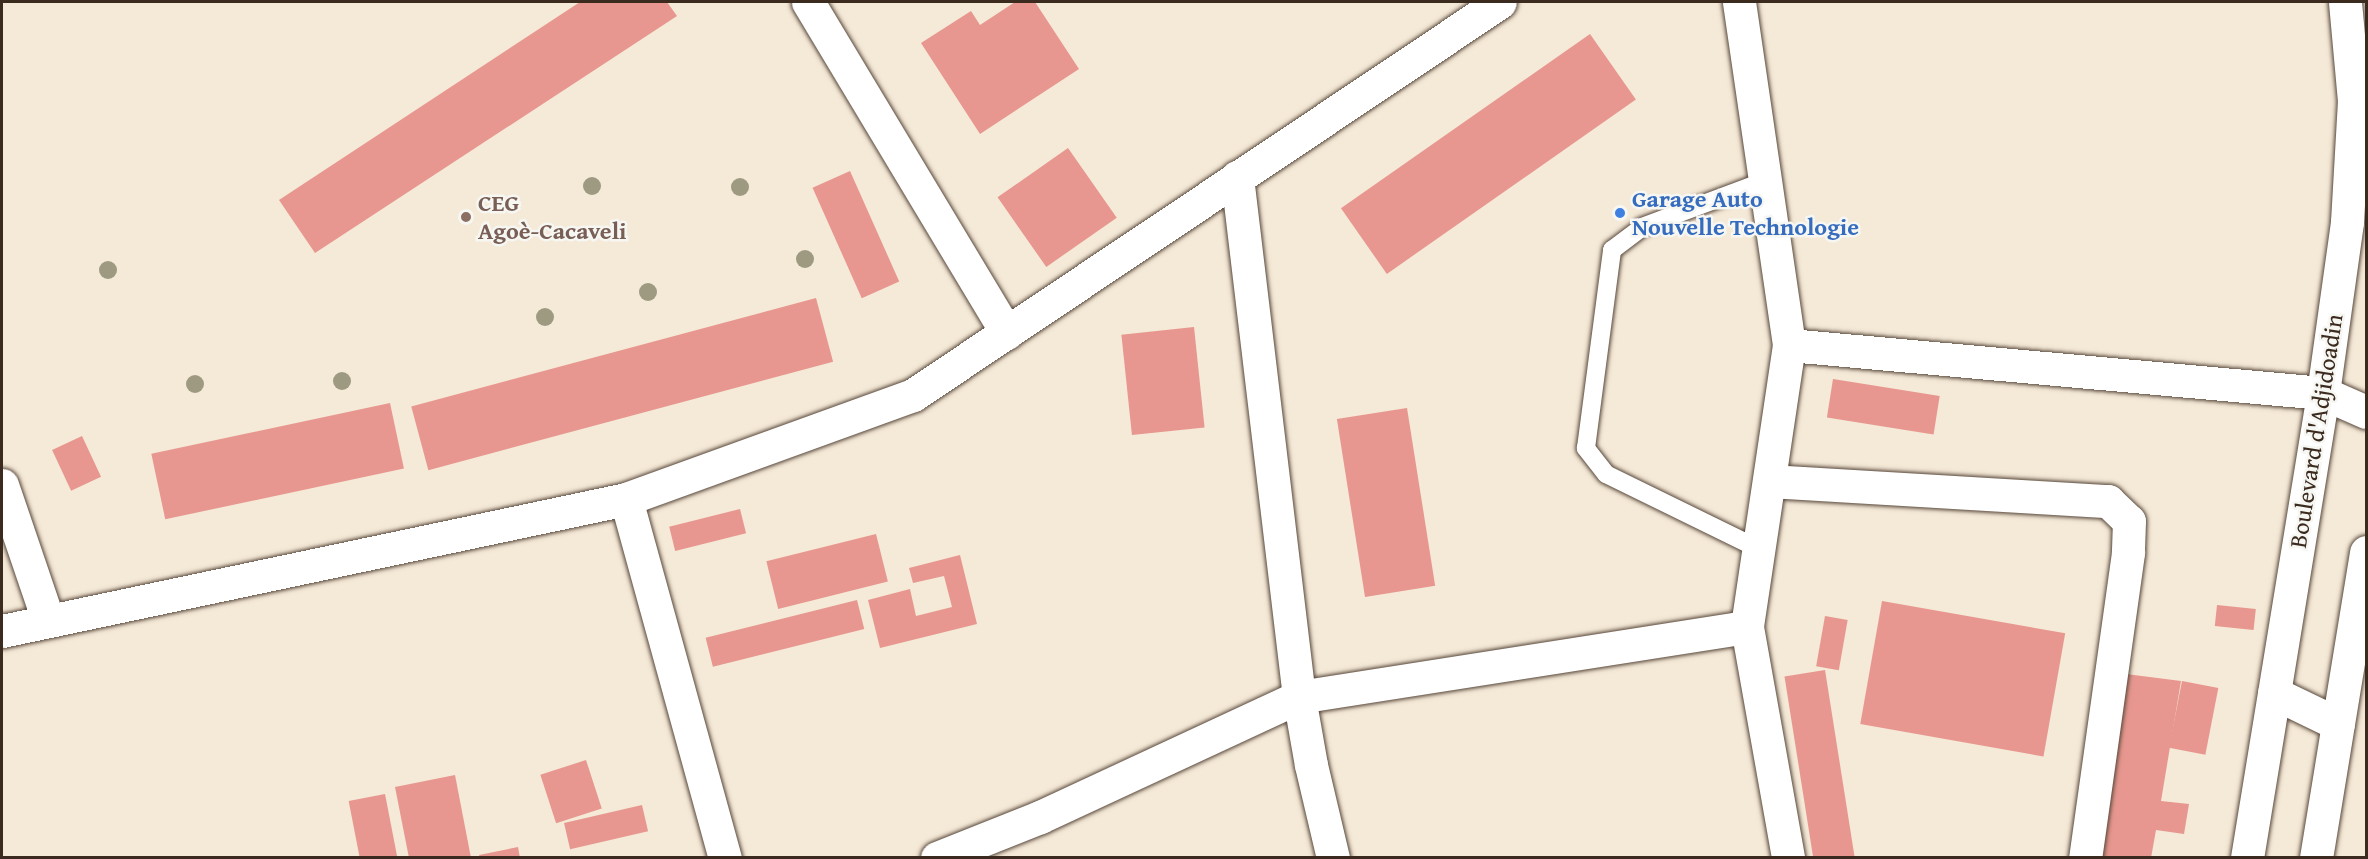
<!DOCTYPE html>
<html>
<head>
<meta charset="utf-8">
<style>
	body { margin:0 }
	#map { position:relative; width:2368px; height:859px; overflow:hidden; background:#f5e9d7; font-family:"Gentium Book Plus",serif }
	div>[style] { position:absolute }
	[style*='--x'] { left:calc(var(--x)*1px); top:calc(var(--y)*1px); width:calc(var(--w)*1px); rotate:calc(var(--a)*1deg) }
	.building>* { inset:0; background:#e7978f; transform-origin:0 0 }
	.roads { filter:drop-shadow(0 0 2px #57473a) drop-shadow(0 0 2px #57473a) }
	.lane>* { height:18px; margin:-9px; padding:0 9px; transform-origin:9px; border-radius:9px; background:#fff }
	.street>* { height:33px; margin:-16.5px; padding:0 16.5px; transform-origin:16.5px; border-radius:16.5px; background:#fff }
	.secondary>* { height:33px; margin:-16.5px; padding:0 16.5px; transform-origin:16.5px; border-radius:16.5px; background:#fff }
	.trees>* { width:18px; height:18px; margin:-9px; border-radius:50%; background:#9e9a81 }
	.dots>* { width:16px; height:16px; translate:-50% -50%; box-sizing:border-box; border:3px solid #f6f6f2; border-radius:50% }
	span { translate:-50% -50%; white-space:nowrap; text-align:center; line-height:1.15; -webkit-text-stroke:5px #f6f6f2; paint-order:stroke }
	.shop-label { font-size:24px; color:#366cbe; font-weight:700 }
	.left { translate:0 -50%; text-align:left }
	.education-label { font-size:24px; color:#785e54; font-weight:700 }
	.street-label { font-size:24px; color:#3b2a1e }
	.frame { position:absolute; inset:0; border:3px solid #3b2a1e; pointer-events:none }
</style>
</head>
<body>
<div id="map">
	<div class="building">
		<div style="clip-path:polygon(580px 2px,667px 2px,677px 16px,315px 253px,279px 200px)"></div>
		<div style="clip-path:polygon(1015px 2px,1035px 2px,1079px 69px,980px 134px,921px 43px,971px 11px,980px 25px)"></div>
		<div style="left:1590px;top:34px;width:80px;height:304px;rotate:55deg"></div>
		<div style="left:1068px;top:148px;width:85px;height:86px;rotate:55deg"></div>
		<div style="left:850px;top:171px;width:121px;height:41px;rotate:66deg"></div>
		<div style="left:816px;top:298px;width:66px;height:419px;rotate:75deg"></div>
		<div style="left:1194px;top:327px;width:101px;height:73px;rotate:84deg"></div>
		<div style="left:1833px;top:379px;width:108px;height:39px;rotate:9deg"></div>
		<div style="left:390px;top:403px;width:67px;height:244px;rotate:78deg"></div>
		<div style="left:1407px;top:408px;width:180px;height:71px;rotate:81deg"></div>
		<div style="left:82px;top:436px;width:45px;height:33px;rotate:65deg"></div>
		<div style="left:740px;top:509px;width:25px;height:73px;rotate:76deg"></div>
		<div style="left:876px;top:534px;width:49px;height:113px;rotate:76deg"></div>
		<div style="clip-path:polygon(960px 555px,977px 624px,880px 648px,868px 600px,910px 589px,916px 616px,952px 607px,944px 576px,913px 583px,909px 568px)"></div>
		<div style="left:857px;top:600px;width:30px;height:156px;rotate:76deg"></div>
		<div style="left:1882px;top:601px;width:186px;height:125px;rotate:10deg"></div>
		<div style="left:2217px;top:605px;width:39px;height:21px;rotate:6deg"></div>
		<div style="left:1825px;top:616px;width:23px;height:51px;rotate:10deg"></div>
		<div style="left:1825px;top:670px;width:191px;height:41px;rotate:81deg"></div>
		<div style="clip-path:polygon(2126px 674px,2181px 681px,2161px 801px,2189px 804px,2184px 834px,2156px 830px,2151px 858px,2102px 858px)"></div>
		<div style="left:2182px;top:681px;width:37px;height:68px;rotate:11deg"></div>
		<div style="left:586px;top:760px;width:51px;height:48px;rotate:72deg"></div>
		<div style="clip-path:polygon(455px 775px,471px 858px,409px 858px,395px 787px)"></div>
		<div style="left:385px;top:794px;width:65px;height:37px;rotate:79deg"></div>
		<div style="left:642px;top:805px;width:27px;height:80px;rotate:77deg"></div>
		<div style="clip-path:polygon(518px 847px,520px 858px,480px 858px,479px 855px)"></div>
	</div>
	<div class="roads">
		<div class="lane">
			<div style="--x:1759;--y:549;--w:170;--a:-153.9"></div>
			<div style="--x:1606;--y:474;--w:33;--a:-128"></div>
			<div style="--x:1586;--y:448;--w:200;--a:-82.5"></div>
			<div style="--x:1612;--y:250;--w:38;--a:-37"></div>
			<div style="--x:1642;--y:227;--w:131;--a:-20.5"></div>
		</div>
		<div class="street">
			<div style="--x:808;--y:2;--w:386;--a:59"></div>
			<div style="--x:1739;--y:2;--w:347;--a:81.7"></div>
			<div style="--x:1789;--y:345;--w:285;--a:98.5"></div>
			<div style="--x:1747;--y:627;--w:235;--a:79.9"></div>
			<div style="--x:1237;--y:177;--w:524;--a:83.2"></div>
			<div style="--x:1299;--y:697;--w:69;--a:80"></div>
			<div style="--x:1311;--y:765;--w:96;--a:76.7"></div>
			<div style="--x:1789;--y:345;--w:536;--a:5.14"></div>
			<div style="--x:2323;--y:393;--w:47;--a:23.8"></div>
			<div style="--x:1769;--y:481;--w:340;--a:3.4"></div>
			<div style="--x:2108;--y:501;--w:29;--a:44"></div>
			<div style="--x:2129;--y:521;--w:32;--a:92"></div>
			<div style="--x:2128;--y:553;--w:308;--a:98"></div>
			<div style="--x:2;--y:485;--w:143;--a:71.2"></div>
			<div style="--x:626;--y:499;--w:372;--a:74.6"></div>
			<div style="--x:2;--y:631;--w:638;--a:-11.94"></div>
			<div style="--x:626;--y:499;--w:305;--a:-19.9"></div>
			<div style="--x:913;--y:395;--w:706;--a:-33.8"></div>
			<div style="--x:937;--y:858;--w:111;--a:-21.7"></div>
			<div style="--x:1040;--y:817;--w:285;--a:-24.9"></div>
			<div style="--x:1299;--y:697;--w:453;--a:-8.9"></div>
		</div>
		<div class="secondary">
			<div style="--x:2274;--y:693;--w:71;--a:25.8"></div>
			<div style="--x:2247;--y:858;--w:471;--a:-80.7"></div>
			<div style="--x:2323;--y:393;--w:173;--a:-82"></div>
			<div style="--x:2347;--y:222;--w:121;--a:-86.7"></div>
			<div style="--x:2354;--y:101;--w:99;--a:-95.2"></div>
			<div style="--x:2316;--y:858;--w:310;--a:-80.7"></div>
		</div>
	</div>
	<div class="trees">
		<div style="left:592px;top:186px"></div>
		<div style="left:740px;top:187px"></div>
		<div style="left:805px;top:259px"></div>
		<div style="left:108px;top:270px"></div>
		<div style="left:648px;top:292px"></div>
		<div style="left:545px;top:317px"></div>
		<div style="left:342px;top:381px"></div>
		<div style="left:195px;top:384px"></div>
	</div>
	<div class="dots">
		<div style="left:1620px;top:213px;background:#3f7fe0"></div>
		<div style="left:466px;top:217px;background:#8d6e63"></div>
	</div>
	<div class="shop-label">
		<span class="left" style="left:1632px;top:213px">Garage Auto<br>Nouvelle Technologie</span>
	</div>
	<div class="education-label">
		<span class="left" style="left:478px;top:217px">CEG<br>Agoè-Cacaveli</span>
	</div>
	<div class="street-label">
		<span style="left:2316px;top:431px;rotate:-81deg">Boulevard d'Adjidoadin</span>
	</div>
	<div class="frame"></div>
</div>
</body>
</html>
